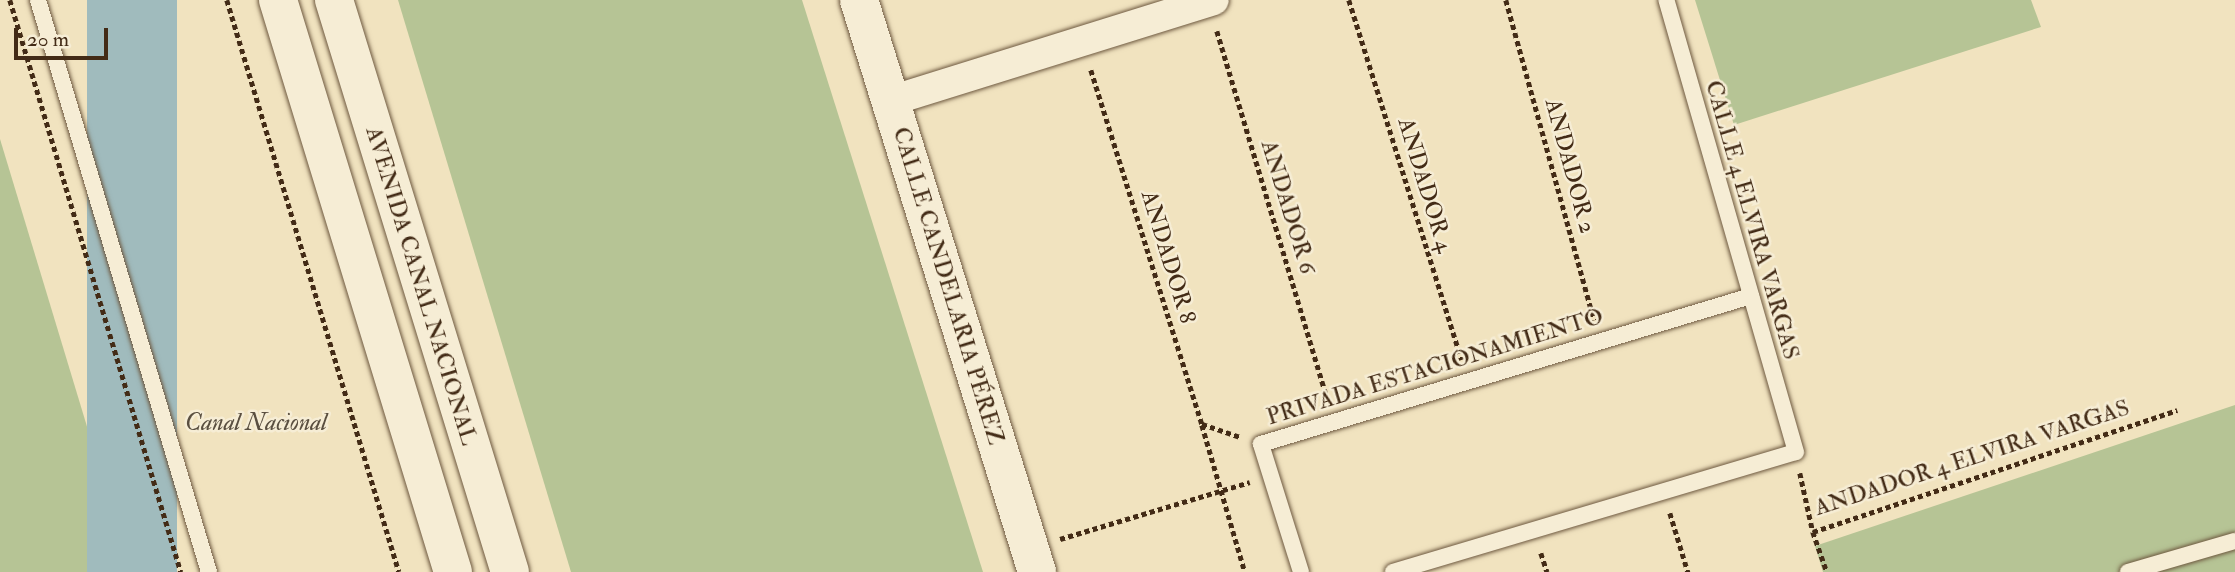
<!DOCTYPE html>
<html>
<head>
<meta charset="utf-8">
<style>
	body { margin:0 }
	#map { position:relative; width:2235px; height:572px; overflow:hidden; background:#f1e3bf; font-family:"IM FELL Double Pica",serif }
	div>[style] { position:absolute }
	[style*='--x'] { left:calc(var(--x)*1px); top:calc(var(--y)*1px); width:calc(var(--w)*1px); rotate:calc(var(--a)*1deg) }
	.green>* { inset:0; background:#b6c495 }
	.water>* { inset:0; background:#a0bbbd; transform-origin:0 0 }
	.path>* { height:4.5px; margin-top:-2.25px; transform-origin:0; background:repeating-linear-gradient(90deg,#432b16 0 5px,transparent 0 8.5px) }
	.roads { filter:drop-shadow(0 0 2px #6e5940) drop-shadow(0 0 2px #6e5940) }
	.lane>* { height:16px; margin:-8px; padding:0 8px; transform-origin:8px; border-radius:8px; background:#f6edd5 }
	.street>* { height:30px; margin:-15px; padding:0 15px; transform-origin:15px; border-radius:15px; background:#f6edd5 }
	.secondary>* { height:38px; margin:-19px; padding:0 19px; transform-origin:19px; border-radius:19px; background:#f6edd5 }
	span { translate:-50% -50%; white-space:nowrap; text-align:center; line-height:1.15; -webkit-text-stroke:5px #f6edd5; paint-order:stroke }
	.street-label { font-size:23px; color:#432b16 }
	.water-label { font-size:24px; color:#5a4f40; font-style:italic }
	.scale { position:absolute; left:14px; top:28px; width:94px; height:32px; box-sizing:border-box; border:4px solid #432b16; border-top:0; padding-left:9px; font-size:21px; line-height:24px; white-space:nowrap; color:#432b16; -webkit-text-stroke:5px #f6edd5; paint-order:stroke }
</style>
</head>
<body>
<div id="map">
	<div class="green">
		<div style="clip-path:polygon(398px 0,802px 0,983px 572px,571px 572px)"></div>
		<div style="clip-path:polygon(1695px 0,2031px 0,2041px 27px,1734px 125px)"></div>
		<div style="clip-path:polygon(0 139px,131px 572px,0 572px)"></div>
		<div style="clip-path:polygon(2235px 405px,2235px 572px,1823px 572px,1815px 546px)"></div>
	</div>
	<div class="water">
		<div style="left:87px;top:0;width:90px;height:596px"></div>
	</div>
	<div class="path">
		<div style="--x:10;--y:0;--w:597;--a:73.36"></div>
		<div style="--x:227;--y:0;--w:597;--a:73.26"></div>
		<div style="--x:1349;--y:0;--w:377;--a:72.6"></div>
		<div style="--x:1506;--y:0;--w:332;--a:74.6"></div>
		<div style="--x:1217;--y:31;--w:386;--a:73.3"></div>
		<div style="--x:1091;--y:70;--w:371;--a:72.6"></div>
		<div style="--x:1202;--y:424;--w:40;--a:18.9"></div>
		<div style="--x:1202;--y:425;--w:153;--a:73.7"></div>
		<div style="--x:1800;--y:473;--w:60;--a:77.6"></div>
		<div style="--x:1813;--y:532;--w:384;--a:-18.5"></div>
		<div style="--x:1670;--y:513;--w:62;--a:73"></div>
		<div style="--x:1813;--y:532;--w:42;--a:70.7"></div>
		<div style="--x:1060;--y:539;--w:198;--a:-16.7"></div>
		<div style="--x:1541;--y:553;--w:20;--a:72"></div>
	</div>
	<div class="roads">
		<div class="lane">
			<div style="--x:38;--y:0;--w:597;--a:73.36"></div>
			<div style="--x:1301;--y:572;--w:134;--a:-107.4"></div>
			<div style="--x:1261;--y:444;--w:512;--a:-16.81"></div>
			<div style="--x:1393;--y:572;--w:420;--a:-16.6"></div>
			<div style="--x:1796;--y:452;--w:470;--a:-106"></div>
			<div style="--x:2128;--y:572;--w:111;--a:-16.2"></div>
		</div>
		<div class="street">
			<div style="--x:890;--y:101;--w:339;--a:-17.3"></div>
		</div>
		<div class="secondary">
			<div style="--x:278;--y:0;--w:598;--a:72.99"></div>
			<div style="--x:334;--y:0;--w:598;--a:72.9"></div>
			<div style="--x:859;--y:0;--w:599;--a:72.71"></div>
		</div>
	</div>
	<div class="street-label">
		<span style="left:1570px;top:166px;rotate:75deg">ANDADOR 2</span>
		<span style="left:1425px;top:185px;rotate:73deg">ANDADOR 4</span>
		<span style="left:1288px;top:207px;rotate:73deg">ANDADOR 6</span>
		<span style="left:1752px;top:220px;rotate:74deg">CALLE 4 ELVIRA VARGAS</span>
		<span style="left:1168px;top:257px;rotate:73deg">ANDADOR 8</span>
		<span style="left:421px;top:286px;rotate:73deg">AVENIDA CANAL NACIONAL</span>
		<span style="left:948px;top:286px;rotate:73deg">CALLE CANDELARIA PÉREZ</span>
		<span style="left:1435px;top:367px;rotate:-17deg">PRIVADA ESTACIONAMIENTO</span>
		<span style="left:1972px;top:458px;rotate:-18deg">ANDADOR 4 ELVIRA VARGAS</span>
	</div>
	<div class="water-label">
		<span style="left:256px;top:423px">Canal Nacional</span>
	</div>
	<div class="scale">20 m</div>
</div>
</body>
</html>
